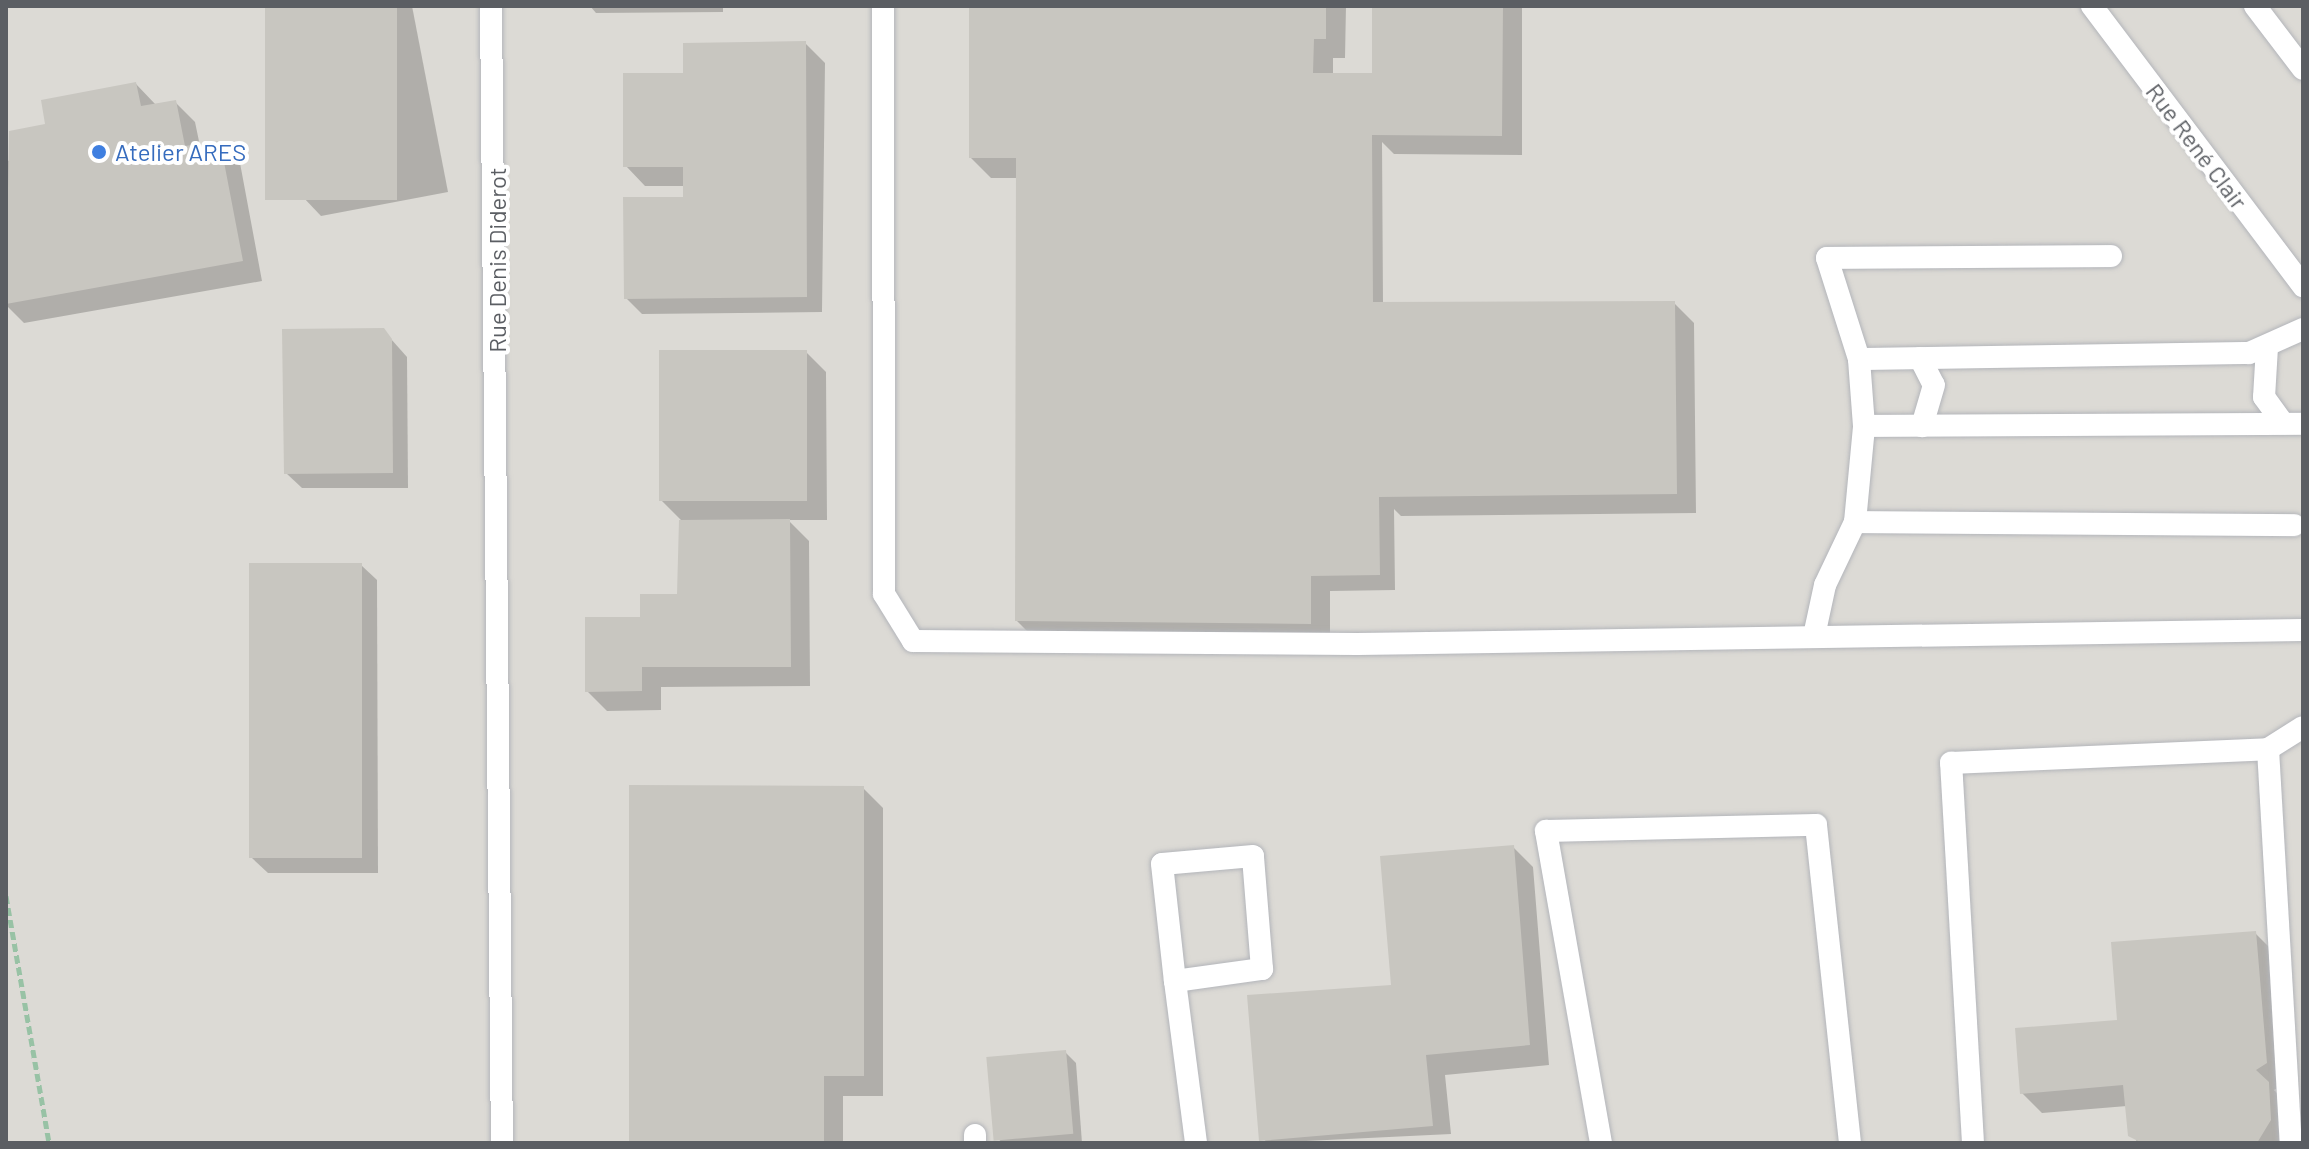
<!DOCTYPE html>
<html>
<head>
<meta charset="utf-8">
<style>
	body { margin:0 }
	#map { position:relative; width:2309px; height:1149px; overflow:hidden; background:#edebe3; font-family:Barlow,sans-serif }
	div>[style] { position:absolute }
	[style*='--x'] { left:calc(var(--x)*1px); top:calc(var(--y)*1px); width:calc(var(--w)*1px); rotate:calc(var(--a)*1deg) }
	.industrial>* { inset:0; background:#dcdad5; transform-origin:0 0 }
	.shadow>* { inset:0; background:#0003 }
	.building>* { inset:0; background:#c8c6c0; transform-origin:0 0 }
	.path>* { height:5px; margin-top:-2.5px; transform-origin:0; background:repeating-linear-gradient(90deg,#98c2a5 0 8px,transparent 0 12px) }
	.roads { filter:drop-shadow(0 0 2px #b3b5ba) drop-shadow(0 0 2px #b3b5ba) }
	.lane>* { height:22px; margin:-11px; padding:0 11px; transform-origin:11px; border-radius:11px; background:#fff }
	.dots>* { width:22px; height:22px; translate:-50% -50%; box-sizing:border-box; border:4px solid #fff; border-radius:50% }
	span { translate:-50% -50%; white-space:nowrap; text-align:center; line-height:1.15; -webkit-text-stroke:8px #fff; paint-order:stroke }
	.street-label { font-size:24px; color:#5b5e63 }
	.shop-label { font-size:24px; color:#366cbe }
	.left { translate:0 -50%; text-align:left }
	.frame { position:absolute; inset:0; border:8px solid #5b5e63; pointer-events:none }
</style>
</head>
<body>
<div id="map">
	<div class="industrial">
		<div style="left:6px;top:6px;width:2297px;height:1137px"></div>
	</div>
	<div class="shadow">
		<div style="clip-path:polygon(267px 6px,412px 6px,448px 192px,321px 216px,302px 196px)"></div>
		<div style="clip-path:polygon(590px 6px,723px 6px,723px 12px,596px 13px)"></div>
		<div style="clip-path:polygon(971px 6px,1346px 6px,1345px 58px,1333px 58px,1333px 75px,1374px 78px,1374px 6px,1522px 6px,1522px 155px,1394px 154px,1382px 142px,1383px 304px,1674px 303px,1694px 323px,1696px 513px,1401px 516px,1394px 509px,1395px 590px,1330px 591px,1330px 643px,1037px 641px,1017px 621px,1018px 178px,991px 178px,971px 158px)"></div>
		<div style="clip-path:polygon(805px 43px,825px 63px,822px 312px,642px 314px,626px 298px,685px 198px,685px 186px,645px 186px,626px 166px,685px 75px)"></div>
		<div style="clip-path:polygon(136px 84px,156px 105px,175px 102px,195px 122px,200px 146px,220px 143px,240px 163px,262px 281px,24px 323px,6px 305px,6px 163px,47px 126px)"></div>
		<div style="clip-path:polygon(383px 330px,407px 357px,408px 488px,302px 488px,286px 473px)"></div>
		<div style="clip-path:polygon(806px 352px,826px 372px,827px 520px,788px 520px,809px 541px,810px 686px,661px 687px,661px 710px,607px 711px,587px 691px,642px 619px,679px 596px,681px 520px,661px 500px)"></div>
		<div style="clip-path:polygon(361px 565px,377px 580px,378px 873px,268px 873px,252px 858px)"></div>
		<div style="clip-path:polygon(863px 788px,883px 808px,883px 1096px,843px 1096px,843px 1143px,631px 1143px)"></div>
		<div style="clip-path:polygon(1513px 847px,1533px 867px,1549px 1065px,1445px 1075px,1451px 1134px,1263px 1143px)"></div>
		<div style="clip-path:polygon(2255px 933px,2275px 953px,2286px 1083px,2274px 1090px,2288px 1104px,2289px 1143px,2137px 1143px,2127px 1106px,2042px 1113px,2022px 1093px)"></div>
		<div style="clip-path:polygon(1065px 1052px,1076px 1063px,1082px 1143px,998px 1143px)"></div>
	</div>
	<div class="building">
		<div style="left:265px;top:6px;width:132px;height:194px"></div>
		<div style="clip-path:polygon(969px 6px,1326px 6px,1326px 39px,1314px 39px,1313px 73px,1372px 73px,1372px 6px,1503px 6px,1502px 136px,1372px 135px,1373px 302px,1675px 301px,1677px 494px,1379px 497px,1380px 575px,1311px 576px,1311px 624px,1015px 621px,1016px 158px,969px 158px)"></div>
		<div style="clip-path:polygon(806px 41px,807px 297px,624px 299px,623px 197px,683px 197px,683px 167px,623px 167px,623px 73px,683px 73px,683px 43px)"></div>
		<div style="clip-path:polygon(136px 82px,141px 106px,176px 100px,185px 146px,220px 141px,243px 261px,6px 304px,9px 131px,45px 124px,41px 100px)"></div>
		<div style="clip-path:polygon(384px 328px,392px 339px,393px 473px,284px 474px,282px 329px)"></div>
		<div style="left:659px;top:350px;width:148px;height:151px"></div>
		<div style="clip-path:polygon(790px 519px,791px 667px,642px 667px,642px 691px,585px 692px,585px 617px,640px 617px,640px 594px,677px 594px,679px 520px)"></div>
		<div style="left:249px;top:563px;width:113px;height:295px"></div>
		<div style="clip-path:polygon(629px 785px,864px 786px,864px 1076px,824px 1076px,824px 1143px,629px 1143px)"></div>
		<div style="clip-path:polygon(1514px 845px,1530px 1045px,1426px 1055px,1433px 1126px,1259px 1141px,1247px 995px,1391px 985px,1380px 856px)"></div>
		<div style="clip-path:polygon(2256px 931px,2267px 1063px,2256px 1070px,2269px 1082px,2271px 1120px,2257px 1143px,2142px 1143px,2128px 1136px,2123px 1085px,2020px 1094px,2015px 1028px,2117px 1020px,2111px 942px)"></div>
		<div style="left:1066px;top:1050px;width:84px;height:80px;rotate:85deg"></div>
	</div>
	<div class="path">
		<div style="--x:6;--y:896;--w:251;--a:80.1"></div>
	</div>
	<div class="roads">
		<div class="lane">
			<div style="--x:491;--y:6;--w:1137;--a:89.45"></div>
			<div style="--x:883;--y:6;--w:588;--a:89.9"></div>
			<div style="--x:884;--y:594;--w:55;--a:58.3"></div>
			<div style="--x:913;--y:641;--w:444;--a:0.4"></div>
			<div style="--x:1357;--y:644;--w:946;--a:-0.85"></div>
			<div style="--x:2092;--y:6;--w:351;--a:53"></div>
			<div style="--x:2255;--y:6;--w:79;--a:52.7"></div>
			<div style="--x:2267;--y:347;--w:50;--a:93.4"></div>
			<div style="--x:2264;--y:397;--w:32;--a:54"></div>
			<div style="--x:1920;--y:358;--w:30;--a:63"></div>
			<div style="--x:1934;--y:385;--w:43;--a:106.3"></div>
			<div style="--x:1859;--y:359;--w:390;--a:-0.9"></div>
			<div style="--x:2249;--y:353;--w:59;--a:-24"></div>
			<div style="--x:1864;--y:426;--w:439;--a:-0.3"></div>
			<div style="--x:1855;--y:522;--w:439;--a:0.4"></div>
			<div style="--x:1814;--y:636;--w:52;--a:-77.8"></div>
			<div style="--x:1825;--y:585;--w:70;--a:-64.5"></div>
			<div style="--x:1855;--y:522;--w:96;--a:-84.6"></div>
			<div style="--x:1864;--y:426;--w:67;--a:-94.3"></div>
			<div style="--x:1859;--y:359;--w:106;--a:-107.6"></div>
			<div style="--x:1827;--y:258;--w:284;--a:-0.4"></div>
			<div style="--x:2268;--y:749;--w:395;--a:86.7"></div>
			<div style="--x:1175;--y:981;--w:88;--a:-7.9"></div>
			<div style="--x:1262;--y:969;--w:113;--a:-94.6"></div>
			<div style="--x:1253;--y:856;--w:91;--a:175"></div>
			<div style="--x:1162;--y:864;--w:118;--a:83.7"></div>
			<div style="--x:1175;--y:981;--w:163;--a:82.6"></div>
			<div style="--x:975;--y:1135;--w:8;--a:90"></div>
			<div style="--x:1601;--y:1143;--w:317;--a:-100"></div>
			<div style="--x:1546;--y:831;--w:270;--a:-1.3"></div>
			<div style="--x:1816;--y:825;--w:320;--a:83.9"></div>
			<div style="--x:1973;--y:1143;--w:381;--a:-93.3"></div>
			<div style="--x:1951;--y:763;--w:317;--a:-2.5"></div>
			<div style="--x:2268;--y:749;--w:41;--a:-32.2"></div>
		</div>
	</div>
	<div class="dots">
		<div style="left:99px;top:152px;background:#3f7fe0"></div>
	</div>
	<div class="street-label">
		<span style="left:2197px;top:146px;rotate:53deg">Rue René Clair</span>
		<span style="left:497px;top:260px;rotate:-90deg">Rue Denis Diderot</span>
	</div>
	<div class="shop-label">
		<span class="left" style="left:115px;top:152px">Atelier ARES</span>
	</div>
	<div class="frame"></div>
</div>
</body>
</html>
